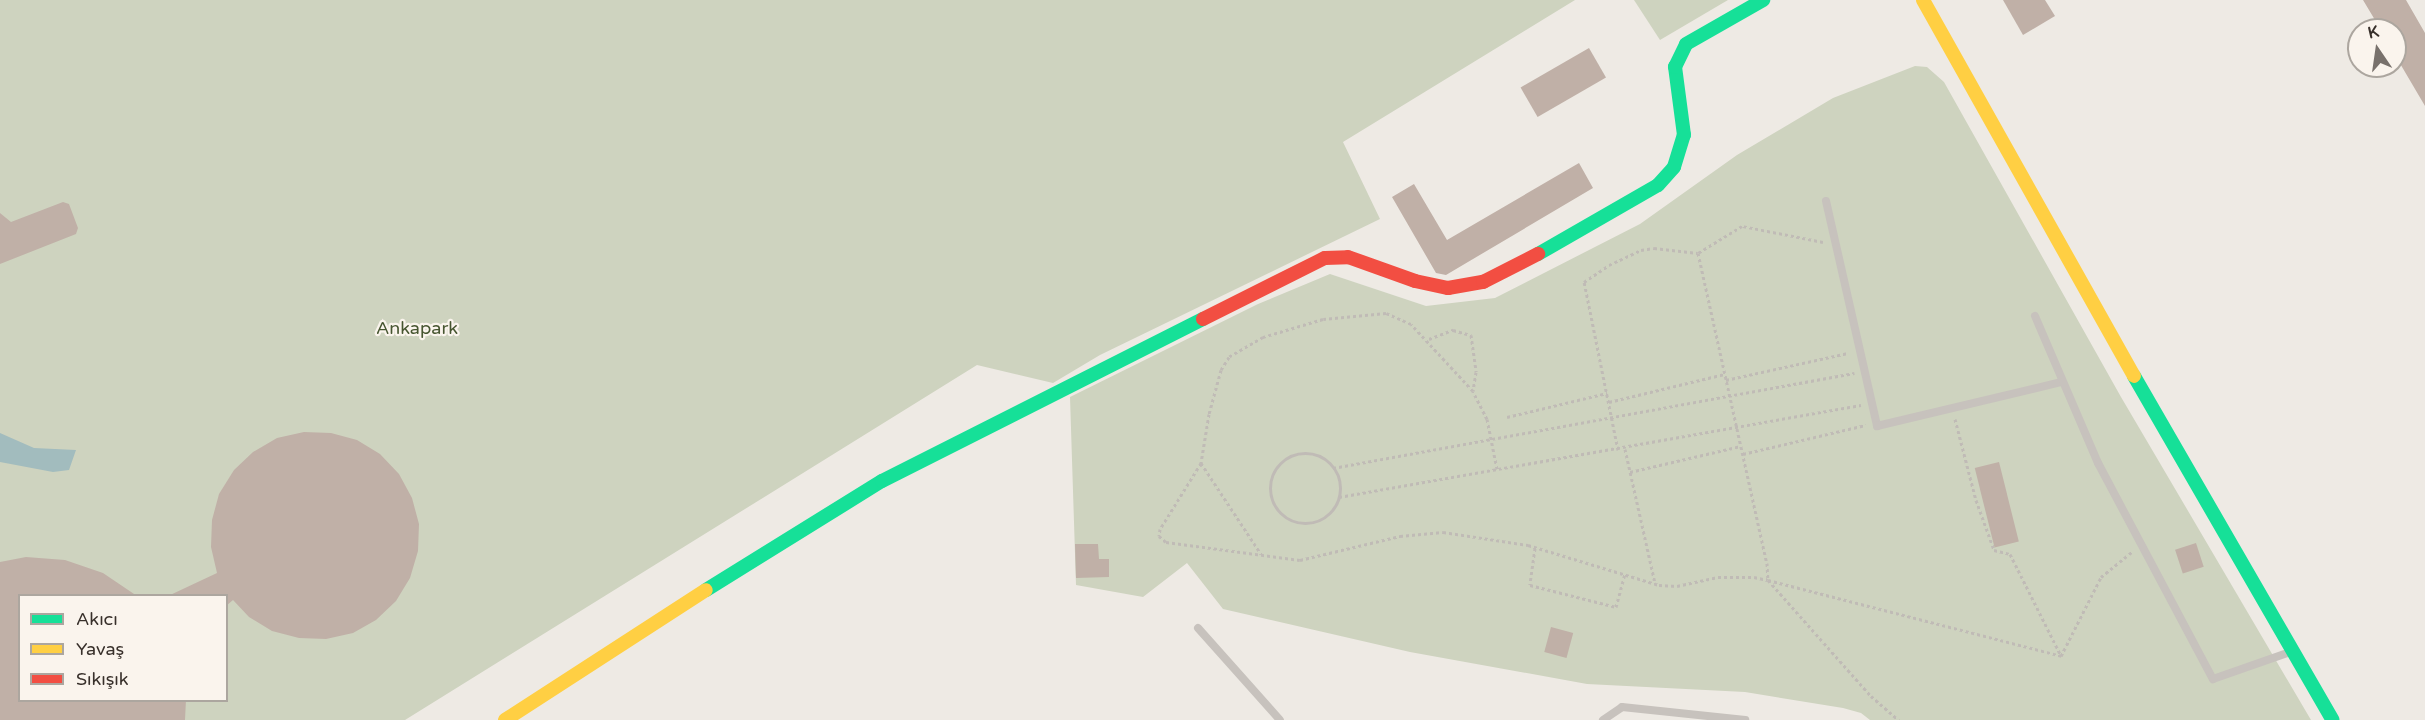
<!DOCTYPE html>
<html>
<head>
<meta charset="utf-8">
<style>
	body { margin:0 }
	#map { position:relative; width:2425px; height:720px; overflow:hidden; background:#eeeae4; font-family:"Varela Round",sans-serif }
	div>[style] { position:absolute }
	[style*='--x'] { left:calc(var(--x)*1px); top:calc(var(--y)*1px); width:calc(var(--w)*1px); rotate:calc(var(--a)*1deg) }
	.green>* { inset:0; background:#ced3bf }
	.water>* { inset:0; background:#a2bcbe }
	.building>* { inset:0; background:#c0b0a7; transform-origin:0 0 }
	.path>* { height:3px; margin-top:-1.5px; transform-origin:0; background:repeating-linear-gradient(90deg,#c0bbb6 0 3px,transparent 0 6px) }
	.path>.ring { margin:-1.5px; padding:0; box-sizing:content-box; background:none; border:3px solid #c0bbb6; border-radius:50% }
	.lane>* { height:8px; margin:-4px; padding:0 4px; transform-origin:4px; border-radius:4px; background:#c7c2bd }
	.fast>* { height:14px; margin:-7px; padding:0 7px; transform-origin:7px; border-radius:7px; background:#16e098 }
	.slow>* { height:14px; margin:-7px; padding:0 7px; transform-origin:7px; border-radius:7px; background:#ffcf43 }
	.jam>* { height:14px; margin:-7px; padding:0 7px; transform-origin:7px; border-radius:7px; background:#f24e42 }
	span { translate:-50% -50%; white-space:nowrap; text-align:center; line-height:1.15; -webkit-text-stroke:4.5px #faf4ed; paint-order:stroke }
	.park-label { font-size:18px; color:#465530 }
	.legend { position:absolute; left:18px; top:594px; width:210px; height:108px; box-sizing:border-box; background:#faf4ed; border:2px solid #aca69f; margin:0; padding:8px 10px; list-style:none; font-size:18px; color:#38302b }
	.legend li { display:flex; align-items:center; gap:12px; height:30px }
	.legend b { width:30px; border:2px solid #aca69f }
	.north { position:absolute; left:2347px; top:18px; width:60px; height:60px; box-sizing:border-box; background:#faf4ed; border:2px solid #aca69f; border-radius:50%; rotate:347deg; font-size:16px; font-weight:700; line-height:24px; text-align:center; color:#38302b }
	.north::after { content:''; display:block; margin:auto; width:21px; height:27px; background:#78716c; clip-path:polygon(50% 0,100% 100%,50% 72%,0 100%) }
</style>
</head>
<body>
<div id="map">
	<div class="green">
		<div style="clip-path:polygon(evenodd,0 0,1575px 0,1343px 142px,1380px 219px,1100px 355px,1053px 383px,977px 365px,405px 720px,0 720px,0 0,20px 596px,226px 596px,226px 700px,20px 700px,20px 596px)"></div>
		<div style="clip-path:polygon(1634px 0,1728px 0,1660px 40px)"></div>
		<div style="clip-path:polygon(1915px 66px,1927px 67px,1944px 82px,2121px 397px,2311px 720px,1870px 720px,1861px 713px,1843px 708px,1745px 692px,1587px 684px,1410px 652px,1223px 609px,1187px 563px,1143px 597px,1076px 585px,1070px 397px,1258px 304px,1330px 274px,1426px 306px,1495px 298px,1640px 224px,1737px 155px,1833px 98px)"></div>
	</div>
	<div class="water">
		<div style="clip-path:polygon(0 433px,34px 448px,76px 450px,69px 470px,53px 472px,0 462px)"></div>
	</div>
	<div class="building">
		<div style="clip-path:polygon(2003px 0,2045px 0,2055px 16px,2023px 35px)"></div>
		<div style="clip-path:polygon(2363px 0,2406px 0,2425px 33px,2425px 106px,2395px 55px,2395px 30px,2381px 30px)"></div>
		<div style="left:1589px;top:48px;width:34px;height:79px;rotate:60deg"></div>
		<div style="clip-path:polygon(1579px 163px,1593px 188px,1446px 275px,1436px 273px,1392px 197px,1414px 184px,1447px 240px)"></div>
		<div style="clip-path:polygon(63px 202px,69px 204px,78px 228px,76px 234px,0 264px,0 213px,11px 222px)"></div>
		<div style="clip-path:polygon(304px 432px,331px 433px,357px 440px,380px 454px,399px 474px,412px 498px,419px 524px,418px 551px,410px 578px,396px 601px,376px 620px,353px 633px,326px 639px,299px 638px,272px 631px,249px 617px,233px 600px,226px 606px,226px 596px,168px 596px,217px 573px,211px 547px,212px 520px,219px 494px,234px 470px,253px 452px,277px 438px)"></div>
		<div style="left:1999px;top:462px;width:82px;height:25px;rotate:76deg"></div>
		<div style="left:2196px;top:543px;width:25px;height:22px;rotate:72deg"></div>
		<div style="clip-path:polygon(1075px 544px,1098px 544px,1099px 559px,1109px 559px,1109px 577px,1076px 578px)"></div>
		<div style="clip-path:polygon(26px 557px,65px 560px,103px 573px,137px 596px,20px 596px,20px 700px,186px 700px,185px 720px,0 720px,0 562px)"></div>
		<div style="left:1551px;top:627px;width:23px;height:26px;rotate:15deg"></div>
	</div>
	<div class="path">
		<div style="--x:1823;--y:242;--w:83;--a:-168.8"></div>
		<div style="--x:1742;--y:226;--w:52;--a:148.5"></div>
		<div style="--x:1698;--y:253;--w:318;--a:77.5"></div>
		<div style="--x:1767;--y:563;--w:17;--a:87"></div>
		<div style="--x:1768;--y:580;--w:303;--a:14.5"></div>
		<div style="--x:2061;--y:656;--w:89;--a:-63.1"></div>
		<div style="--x:2101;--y:577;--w:41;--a:-39.1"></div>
		<div style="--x:1429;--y:339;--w:26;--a:-21"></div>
		<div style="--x:1453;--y:330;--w:19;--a:16"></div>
		<div style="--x:1471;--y:335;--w:37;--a:82"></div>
		<div style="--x:1476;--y:372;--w:19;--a:99"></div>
		<div style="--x:1726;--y:380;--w:125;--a:-12.5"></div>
		<div style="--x:1609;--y:402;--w:119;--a:-13.6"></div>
		<div style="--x:1507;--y:417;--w:103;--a:-13.5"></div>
		<div style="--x:1955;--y:419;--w:84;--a:75.5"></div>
		<div style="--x:1976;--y:500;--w:53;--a:70.2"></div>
		<div style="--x:1994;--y:550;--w:16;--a:14"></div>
		<div style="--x:2010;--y:554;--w:114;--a:63.4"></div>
		<div style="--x:1625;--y:449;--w:137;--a:77.4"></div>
		<div style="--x:1618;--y:450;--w:171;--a:-101.4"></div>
		<div style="--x:1584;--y:282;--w:30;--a:-34"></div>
		<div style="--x:1609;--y:265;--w:35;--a:-25"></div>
		<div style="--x:1641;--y:250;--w:13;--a:-9"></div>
		<div style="--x:1654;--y:248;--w:44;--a:6.5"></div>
		<div class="ring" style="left:1270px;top:453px;width:67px;height:67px"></div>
		<div style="--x:1743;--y:454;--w:126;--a:-13.3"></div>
		<div style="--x:1201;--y:463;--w:109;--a:56.6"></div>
		<div style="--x:1333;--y:468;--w:530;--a:-10.33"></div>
		<div style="--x:1497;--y:469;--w:51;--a:-101.3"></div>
		<div style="--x:1487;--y:419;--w:31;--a:-117"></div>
		<div style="--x:1473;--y:391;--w:91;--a:-132.8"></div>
		<div style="--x:1411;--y:324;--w:27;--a:-156"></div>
		<div style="--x:1386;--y:313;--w:63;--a:174.6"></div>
		<div style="--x:1323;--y:319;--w:63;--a:163.3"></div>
		<div style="--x:1263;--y:337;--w:39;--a:150"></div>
		<div style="--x:1229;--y:357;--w:15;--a:122"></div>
		<div style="--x:1221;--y:370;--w:46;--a:105.3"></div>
		<div style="--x:1209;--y:414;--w:50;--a:99.3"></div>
		<div style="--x:1201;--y:463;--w:78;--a:121.8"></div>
		<div style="--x:1160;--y:529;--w:7;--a:98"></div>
		<div style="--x:1159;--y:536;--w:9;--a:41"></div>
		<div style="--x:1166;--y:542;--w:135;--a:7.7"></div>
		<div style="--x:1300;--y:560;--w:103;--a:-13.5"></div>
		<div style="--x:1400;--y:536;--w:43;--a:-5.3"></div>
		<div style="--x:1443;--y:532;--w:86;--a:8.7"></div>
		<div style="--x:1528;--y:545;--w:137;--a:17"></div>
		<div style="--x:1659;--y:585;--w:18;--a:3"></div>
		<div style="--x:1677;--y:586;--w:42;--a:-12.4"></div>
		<div style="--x:1718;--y:577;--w:36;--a:0"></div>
		<div style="--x:1754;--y:577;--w:14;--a:12"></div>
		<div style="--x:1768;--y:580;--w:155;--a:48.4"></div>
		<div style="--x:1871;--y:696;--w:37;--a:41"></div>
		<div style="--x:1630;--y:472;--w:114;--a:-13.2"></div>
		<div style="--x:1339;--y:497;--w:530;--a:-10"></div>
		<div style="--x:1535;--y:548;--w:37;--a:98"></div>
		<div style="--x:1530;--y:585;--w:89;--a:14.3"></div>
		<div style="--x:1616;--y:607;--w:34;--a:-75"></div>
	</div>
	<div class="lane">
		<div style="--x:1826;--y:201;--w:231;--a:77.2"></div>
		<div style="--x:1877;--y:426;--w:190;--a:-13.4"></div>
		<div style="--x:2035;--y:316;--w:160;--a:66.8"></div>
		<div style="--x:2098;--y:463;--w:245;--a:62"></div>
		<div style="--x:2213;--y:679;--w:82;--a:-19.3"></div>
		<div style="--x:1198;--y:628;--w:123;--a:48.3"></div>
		<div style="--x:1603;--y:720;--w:23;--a:-34"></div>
		<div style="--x:1622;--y:707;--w:124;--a:6"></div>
	</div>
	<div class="fast">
		<div style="--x:1538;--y:254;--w:138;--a:-29.9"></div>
		<div style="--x:1658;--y:185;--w:24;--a:-48"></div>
		<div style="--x:1674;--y:167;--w:34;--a:-73"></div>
		<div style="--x:1684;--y:135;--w:69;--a:-97.5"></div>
		<div style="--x:1675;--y:67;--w:25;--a:-64"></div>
		<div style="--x:1686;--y:44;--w:89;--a:-29.7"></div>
		<div style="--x:2134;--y:376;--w:397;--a:60"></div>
		<div style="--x:706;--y:590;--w:207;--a:-31.8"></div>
		<div style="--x:882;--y:481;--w:360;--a:-26.8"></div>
	</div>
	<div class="slow">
		<div style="--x:1923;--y:0;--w:431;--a:60.7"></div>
		<div style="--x:505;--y:720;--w:239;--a:-32.9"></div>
	</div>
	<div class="jam">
		<div style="--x:1203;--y:319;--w:136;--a:-26.6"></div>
		<div style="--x:1325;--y:258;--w:23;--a:-2"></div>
		<div style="--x:1348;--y:257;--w:71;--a:19.7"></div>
		<div style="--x:1415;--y:281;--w:34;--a:12"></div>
		<div style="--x:1448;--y:288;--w:36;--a:-10"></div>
		<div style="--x:1483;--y:282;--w:62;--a:-27"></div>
	</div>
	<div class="park-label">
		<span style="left:417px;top:328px">Ankapark</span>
	</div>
	<ul class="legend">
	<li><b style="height:8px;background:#16e098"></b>Akıcı</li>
	<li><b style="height:8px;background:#ffcf43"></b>Yavaş</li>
	<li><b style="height:8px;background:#f24e42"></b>Sıkışık</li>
	</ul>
	<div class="north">K</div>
</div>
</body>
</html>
